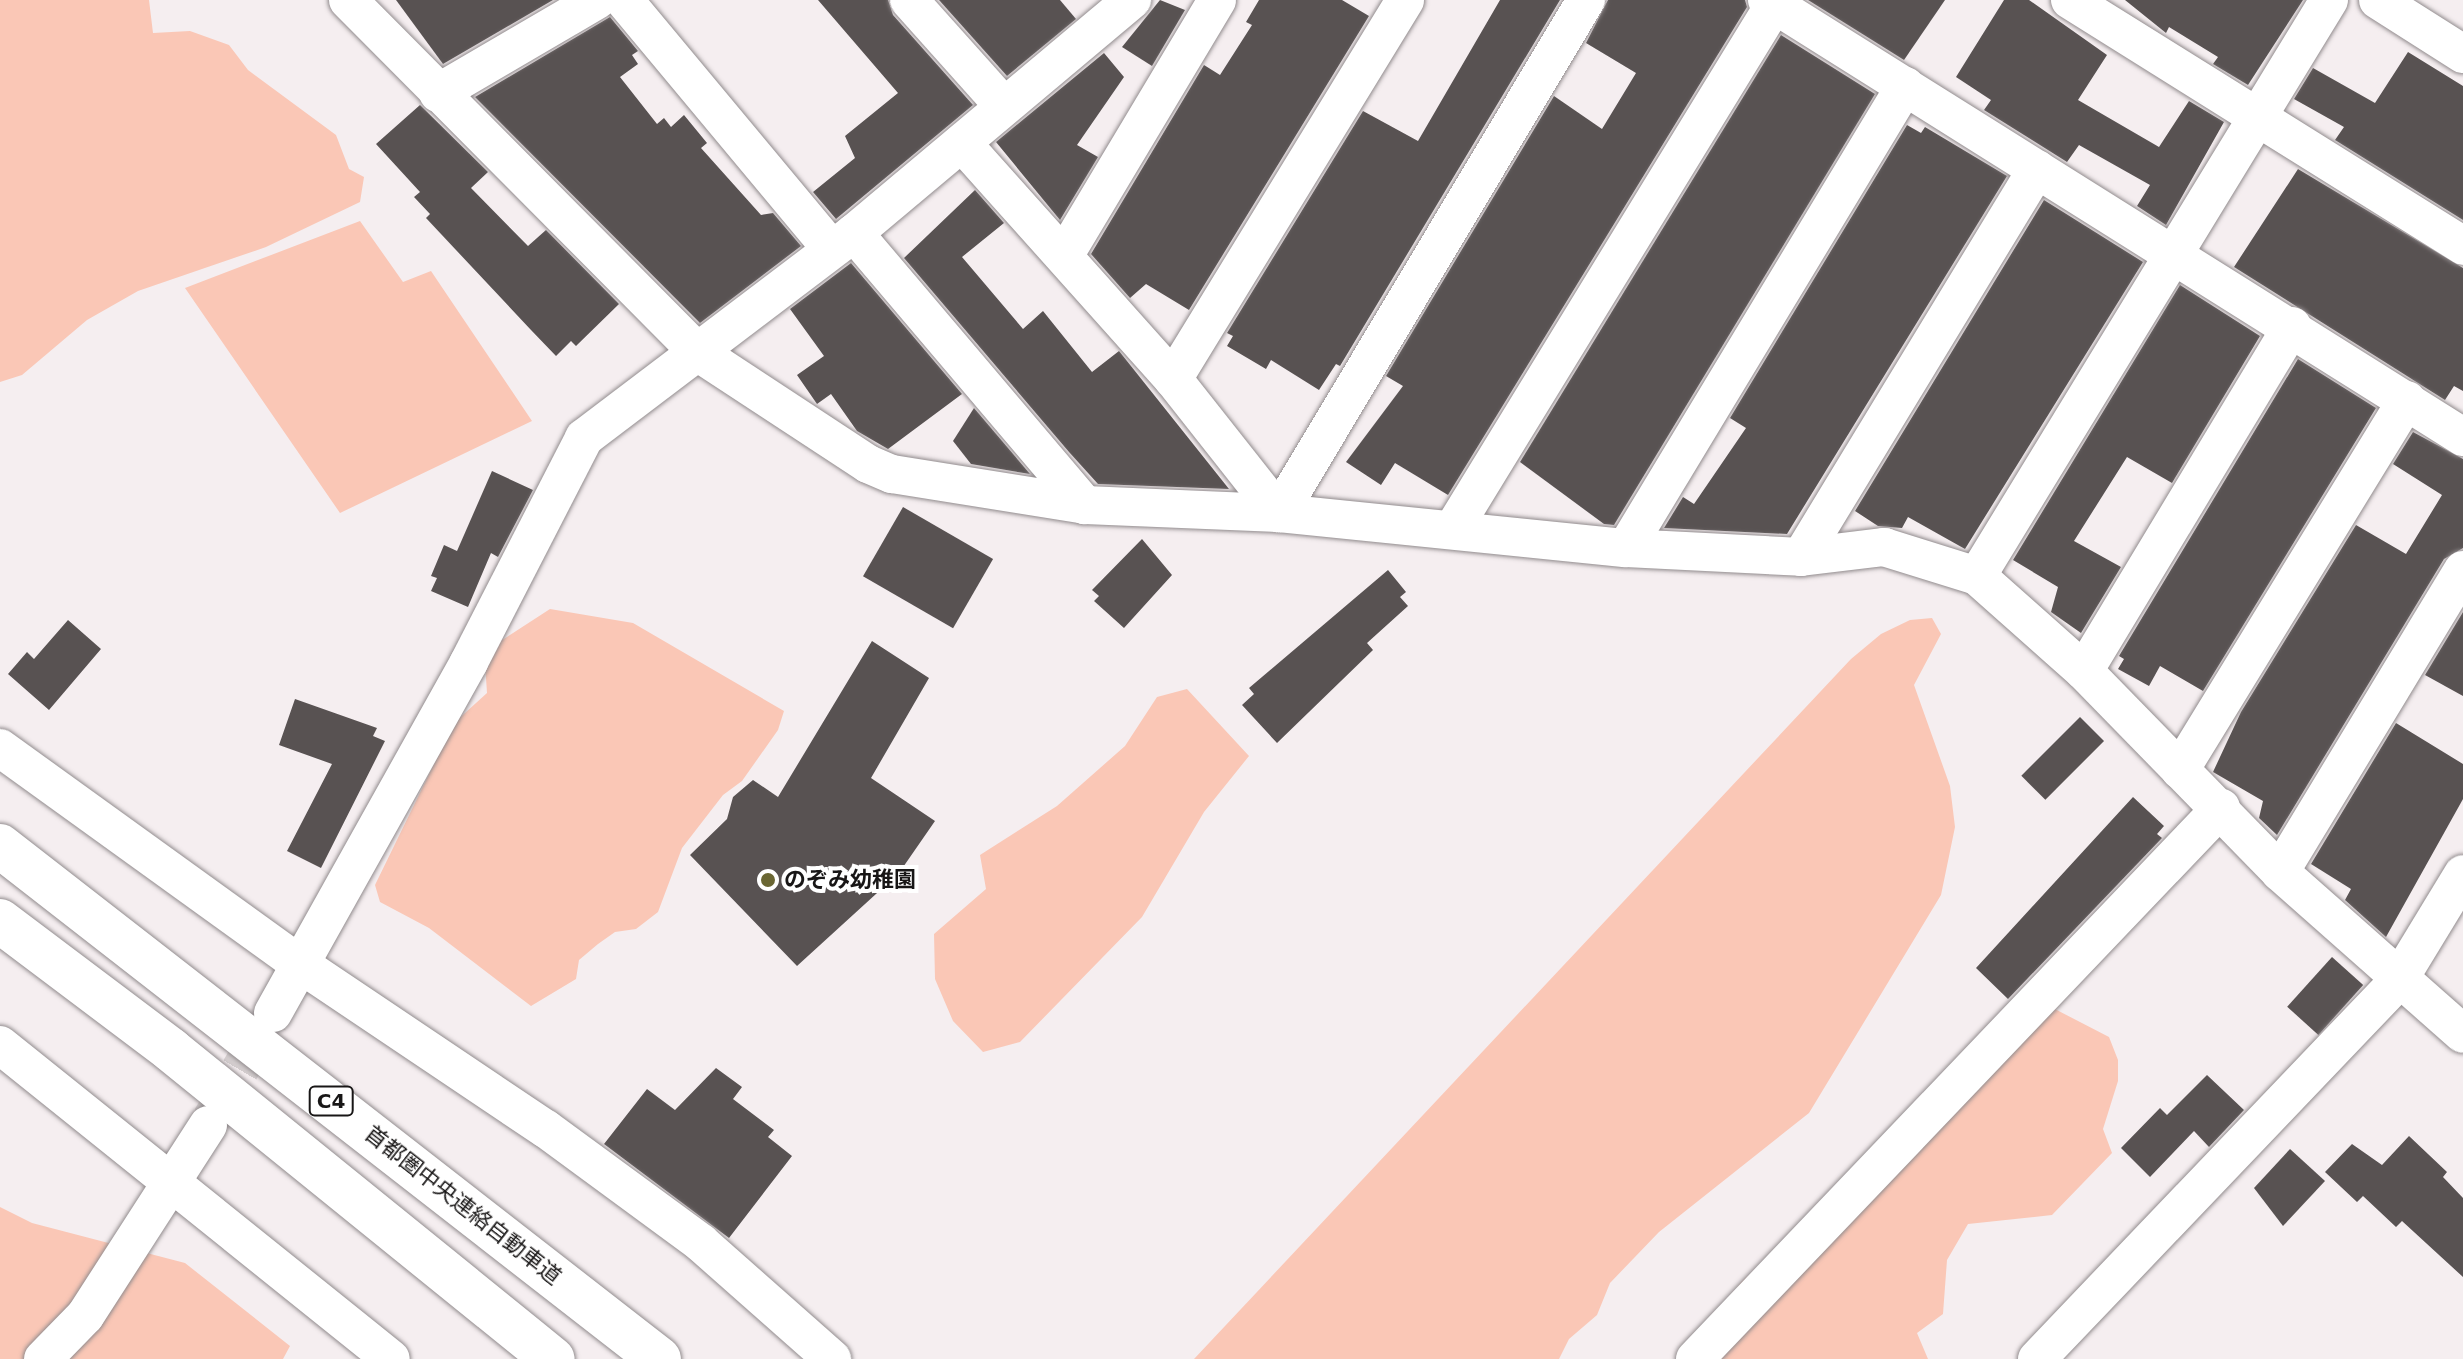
<!DOCTYPE html>
<html>
<head>
<meta charset="utf-8">
<style>
	body { margin:0 }
	#map { position:relative; width:2463px; height:1359px; overflow:hidden; background:#f5eef0; font-family:"DejaVu Sans","Noto Sans JP",sans-serif }
	div>[style] { position:absolute }
	[style*='--x'] { left:calc(var(--x)*1px); top:calc(var(--y)*1px); width:calc(var(--w)*1px); rotate:calc(var(--a)*1deg) }
	.green>* { inset:0; background:#fac7b6 }
	.building>* { inset:0; background:#585252; transform-origin:0 0 }
	.minor-tunnel>* { height:38px; margin-top:-19px; transform-origin:0; background:repeating-linear-gradient(90deg,#d4cecf 0 38px,transparent 0 57px) }
	.roads { filter:drop-shadow(0 0 2px #918b8d) drop-shadow(0 0 2px #918b8d) }
	.minor>* { height:38px; margin:-19px; padding:0 19px; transform-origin:19px; border-radius:19px; background:#fff }
	.highway>* { height:44px; margin:-22px; padding:0 22px; transform-origin:22px; border-radius:22px; background:#fff }
	.dots>* { width:22px; height:22px; translate:-50% -50%; box-sizing:border-box; border:4px solid #fff; border-radius:50% }
	span { translate:-50% -50%; white-space:nowrap; text-align:center; line-height:1.15; -webkit-text-stroke:8px #fff; paint-order:stroke }
	.shield-label span { padding:2px 6px; background:#fff; border:2px solid; border-radius:6px; -webkit-text-stroke-width:0 }
	.shield-label { font-size:20px; color:#181616; font-weight:700 }
	.poi-label { font-size:22px; color:#181616; font-weight:700 }
	.left { translate:0 -50%; text-align:left }
	.street-label { font-size:22px; color:#181616 }
</style>
</head>
<body>
<div id="map">
	<div class="green">
		<div style="clip-path:polygon(0 0,149px 0,153px 33px,190px 31px,229px 45px,248px 70px,336px 135px,349px 169px,364px 177px,360px 202px,266px 247px,138px 291px,87px 320px,22px 375px,0 382px)"></div>
		<div style="clip-path:polygon(360px 221px,403px 282px,431px 271px,532px 421px,340px 513px,185px 288px)"></div>
		<div style="clip-path:polygon(550px 609px,633px 623px,784px 711px,778px 730px,742px 781px,723px 795px,682px 848px,658px 912px,636px 929px,615px 932px,598px 944px,579px 960px,576px 979px,531px 1006px,429px 928px,380px 902px,375px 885px,454px 723px,487px 693px,485px 663px,496px 644px)"></div>
		<div style="clip-path:polygon(1932px 618px,1941px 634px,1914px 685px,1950px 786px,1955px 827px,1941px 895px,1809px 1113px,1659px 1232px,1610px 1283px,1597px 1315px,1569px 1339px,1559px 1359px,1194px 1359px,1851px 659px,1881px 634px,1910px 620px)"></div>
		<div style="clip-path:polygon(1187px 689px,1249px 756px,1204px 812px,1142px 917px,1020px 1042px,983px 1052px,953px 1021px,935px 979px,934px 934px,986px 889px,980px 855px,1057px 806px,1125px 746px,1157px 697px)"></div>
		<div style="clip-path:polygon(2049px 1006px,2109px 1037px,2118px 1060px,2118px 1081px,2103px 1129px,2112px 1153px,2052px 1215px,1968px 1224px,1947px 1260px,1943px 1314px,1917px 1333px,1928px 1359px,1685px 1359px,1741px 1282px)"></div>
		<div style="clip-path:polygon(0 1207px,32px 1223px,185px 1263px,290px 1346px,283px 1359px,0 1359px)"></div>
	</div>
	<div class="building">
		<div style="clip-path:polygon(396px 0,553px 0,443px 64px)"></div>
		<div style="clip-path:polygon(818px 0,888px 0,893px 15px,973px 105px,836px 219px,813px 192px,855px 158px,845px 136px,898px 93px)"></div>
		<div style="clip-path:polygon(939px 0,1060px 0,1076px 19px,1007px 76px)"></div>
		<div style="clip-path:polygon(1160px 0,1185px 10px,1152px 66px,1122px 47px)"></div>
		<div style="clip-path:polygon(1259px 0,1342px 0,1369px 16px,1189px 310px,1146px 284px,1130px 298px,1091px 254px,1204px 65px,1220px 75px,1252px 25px,1246px 22px)"></div>
		<div style="clip-path:polygon(1500px 0,1560px 0,1340px 366px,1336px 364px,1319px 390px,1271px 360px,1266px 369px,1227px 346px,1233px 336px,1227px 333px,1363px 111px,1418px 141px)"></div>
		<div style="clip-path:polygon(1608px 0,1745px 0,1747px 7px,1448px 495px,1395px 463px,1381px 485px,1346px 462px,1403px 386px,1386px 376px,1554px 96px,1602px 129px,1636px 73px,1586px 43px)"></div>
		<div style="clip-path:polygon(1808px 0,1945px 0,1904px 60px)"></div>
		<div style="clip-path:polygon(2004px 0,2029px 0,2107px 55px,2078px 100px,2159px 147px,2189px 101px,2224px 122px,2166px 225px,2137px 206px,2150px 185px,2079px 145px,2067px 162px,1984px 110px,1991px 100px,1956px 77px)"></div>
		<div style="clip-path:polygon(2125px 0,2303px 0,2248px 85px,2213px 64px,2218px 57px,2169px 27px,2166px 33px)"></div>
		<div style="clip-path:polygon(610px 17px,638px 51px,632px 55px,638px 64px,620px 77px,657px 124px,664px 118px,671px 127px,684px 115px,707px 143px,701px 148px,761px 215px,773px 213px,801px 246px,700px 323px,475px 97px)"></div>
		<div style="clip-path:polygon(1781px 35px,1875px 94px,1614px 525px,1604px 524px,1520px 462px)"></div>
		<div style="clip-path:polygon(2408px 52px,2463px 86px,2463px 220px,2335px 140px,2344px 127px,2294px 99px,2313px 68px,2375px 103px)"></div>
		<div style="clip-path:polygon(1104px 53px,1124px 77px,1077px 145px,1098px 157px,1060px 220px,996px 142px)"></div>
		<div style="clip-path:polygon(420px 105px,488px 172px,471px 188px,528px 246px,546px 230px,619px 304px,576px 346px,571px 341px,556px 356px,531px 330px,426px 218px,430px 214px,414px 197px,420px 192px,376px 144px)"></div>
		<div style="clip-path:polygon(1907px 125px,1921px 133px,1925px 127px,2007px 176px,1787px 534px,1664px 528px,1683px 497px,1694px 504px,1746px 428px,1730px 418px)"></div>
		<div style="clip-path:polygon(2298px 169px,2463px 268px,2463px 391px,2454px 386px,2445px 400px,2234px 267px)"></div>
		<div style="clip-path:polygon(975px 190px,1004px 223px,962px 257px,1023px 329px,1043px 311px,1092px 372px,1119px 351px,1229px 489px,1098px 484px,1069px 452px,904px 258px)"></div>
		<div style="clip-path:polygon(2044px 200px,2143px 262px,1965px 549px,1908px 517px,1902px 528px,1878px 526px,1855px 511px)"></div>
		<div style="clip-path:polygon(851px 263px,962px 394px,888px 449px,857px 431px,831px 394px,817px 404px,797px 375px,824px 356px,790px 309px)"></div>
		<div style="clip-path:polygon(2180px 285px,2260px 336px,2172px 483px,2127px 457px,2074px 541px,2121px 567px,2081px 633px,2051px 612px,2058px 587px,2013px 560px)"></div>
		<div style="clip-path:polygon(2298px 359px,2376px 408px,2203px 691px,2160px 666px,2149px 686px,2118px 669px,2124px 659px,2119px 656px)"></div>
		<div style="clip-path:polygon(974px 408px,1030px 474px,971px 464px,953px 441px)"></div>
		<div style="clip-path:polygon(2413px 432px,2463px 459px,2463px 548px,2444px 559px,2277px 835px,2259px 818px,2263px 801px,2213px 772px,2241px 712px,2356px 525px,2406px 554px,2442px 495px,2393px 464px)"></div>
		<div style="clip-path:polygon(492px 471px,533px 490px,498px 557px,491px 553px,468px 607px,431px 591px,437px 578px,431px 576px,444px 545px,457px 551px)"></div>
		<div style="left:903px;top:507px;width:104px;height:80px;rotate:30deg"></div>
		<div style="clip-path:polygon(1142px 539px,1172px 575px,1124px 628px,1094px 601px,1099px 596px,1092px 590px)"></div>
		<div style="clip-path:polygon(1388px 570px,1406px 592px,1400px 597px,1408px 606px,1367px 643px,1373px 650px,1277px 743px,1242px 705px,1254px 694px,1249px 688px)"></div>
		<div style="clip-path:polygon(2463px 612px,2463px 696px,2425px 675px)"></div>
		<div style="clip-path:polygon(68px 620px,101px 649px,49px 710px,8px 674px,27px 652px,34px 659px)"></div>
		<div style="clip-path:polygon(872px 641px,929px 678px,871px 778px,935px 821px,899px 873px,797px 966px,690px 855px,727px 819px,733px 797px,753px 780px,778px 797px)"></div>
		<div style="clip-path:polygon(295px 699px,377px 728px,373px 736px,385px 741px,321px 868px,287px 851px,332px 764px,279px 745px)"></div>
		<div style="left:2080px;top:717px;width:34px;height:83px;rotate:45deg"></div>
		<div style="clip-path:polygon(2396px 723px,2463px 764px,2463px 799px,2386px 937px,2345px 900px,2351px 889px,2311px 864px)"></div>
		<div style="clip-path:polygon(2133px 797px,2164px 826px,2157px 834px,2162px 838px,2008px 999px,1976px 968px)"></div>
		<div style="left:2332px;top:957px;width:42px;height:67px;rotate:42deg"></div>
		<div style="clip-path:polygon(716px 1068px,742px 1087px,733px 1099px,774px 1130px,768px 1137px,792px 1156px,729px 1238px,604px 1144px,647px 1089px,675px 1110px)"></div>
		<div style="clip-path:polygon(2207px 1075px,2244px 1110px,2209px 1147px,2194px 1131px,2150px 1177px,2121px 1148px,2160px 1108px,2167px 1115px)"></div>
		<div style="clip-path:polygon(2409px 1136px,2447px 1172px,2443px 1177px,2463px 1198px,2463px 1277px,2402px 1221px,2396px 1227px,2363px 1196px,2357px 1202px,2325px 1172px,2352px 1144px,2382px 1165px)"></div>
		<div style="clip-path:polygon(2290px 1149px,2325px 1181px,2283px 1226px,2254px 1188px)"></div>
	</div>
	<div class="minor-tunnel">
		<div style="--x:211;--y:1119;--w:115;--a:-59.6"></div>
	</div>
	<div class="roads">
		<div class="minor">
			<div style="--x:348;--y:0;--w:498;--a:45.2"></div>
			<div style="--x:699;--y:353;--w:202;--a:33.3"></div>
			<div style="--x:868;--y:464;--w:26;--a:23"></div>
			<div style="--x:892;--y:474;--w:195;--a:9.1"></div>
			<div style="--x:1085;--y:505;--w:194;--a:2.4"></div>
			<div style="--x:1279;--y:513;--w:349;--a:5.8"></div>
			<div style="--x:1626;--y:548;--w:175;--a:2.9"></div>
			<div style="--x:1801;--y:557;--w:84;--a:-6.9"></div>
			<div style="--x:1884;--y:547;--w:97;--a:17.3"></div>
			<div style="--x:1977;--y:576;--w:143;--a:41.6"></div>
			<div style="--x:2084;--y:671;--w:281;--a:45.7"></div>
			<div style="--x:2280;--y:872;--w:244;--a:41.5"></div>
			<div style="--x:624;--y:0;--w:322;--a:50.2"></div>
			<div style="--x:909;--y:0;--w:140;--a:48.2"></div>
			<div style="--x:1767;--y:0;--w:822;--a:32.12"></div>
			<div style="--x:2070;--y:0;--w:464;--a:32"></div>
			<div style="--x:2378;--y:0;--w:101;--a:32.4"></div>
			<div style="--x:438;--y:93;--w:184;--a:-30.3"></div>
			<div style="--x:962;--y:143;--w:317;--a:48.2"></div>
			<div style="--x:1173;--y:379;--w:171;--a:51.7"></div>
			<div style="--x:1279;--y:513;--w:598;--a:-59.1"></div>
			<div style="--x:854;--y:233;--w:357;--a:49.7"></div>
			<div style="--x:1064;--y:256;--w:298;--a:-59.1"></div>
			<div style="--x:1173;--y:379;--w:444;--a:-58.5"></div>
			<div style="--x:1453;--y:529;--w:615;--a:-58.51"></div>
			<div style="--x:1626;--y:548;--w:540;--a:-58.87"></div>
			<div style="--x:1801;--y:557;--w:454;--a:-58.7"></div>
			<div style="--x:1977;--y:576;--w:675;--a:-58.57"></div>
			<div style="--x:2084;--y:671;--w:403;--a:-58.9"></div>
			<div style="--x:0;--y:748;--w:370;--a:35.8"></div>
			<div style="--x:300;--y:964;--w:296;--a:33.9"></div>
			<div style="--x:546;--y:1129;--w:192;--a:36.3"></div>
			<div style="--x:701;--y:1243;--w:175;--a:41.5"></div>
			<div style="--x:2180;--y:770;--w:434;--a:-58.5"></div>
			<div style="--x:2280;--y:872;--w:353;--a:-58.8"></div>
			<div style="--x:273;--y:1013;--w:402;--a:-60.8"></div>
			<div style="--x:469;--y:662;--w:252;--a:-62.8"></div>
			<div style="--x:584;--y:438;--w:339;--a:-37.2"></div>
			<div style="--x:854;--y:233;--w:363;--a:-40"></div>
			<div style="--x:0;--y:1045;--w:501;--a:38.77"></div>
			<div style="--x:43;--y:1359;--w:60;--a:-45.7"></div>
			<div style="--x:85;--y:1316;--w:227;--a:-57.2"></div>
			<div style="--x:1695;--y:1359;--w:762;--a:-46.33"></div>
			<div style="--x:2037;--y:1359;--w:523;--a:-46.32"></div>
			<div style="--x:2398;--y:981;--w:125;--a:-58.7"></div>
		</div>
		<div class="highway">
			<div style="--x:0;--y:846;--w:835;--a:37.9"></div>
			<div style="--x:0;--y:921;--w:214;--a:37"></div>
			<div style="--x:171;--y:1050;--w:491;--a:39"></div>
		</div>
	</div>
	<div class="dots">
		<div style="left:768px;top:880px;background:#6a6633"></div>
	</div>
	<div class="shield-label">
		<span style="left:331px;top:1101px">C4</span>
	</div>
	<div class="poi-label">
		<span class="left" style="left:784px;top:880px">のぞみ幼稚園</span>
	</div>
	<div class="street-label">
		<span style="left:463px;top:1205px;rotate:38deg">首都圏中央連絡自動車道</span>
	</div>
</div>
</body>
</html>
